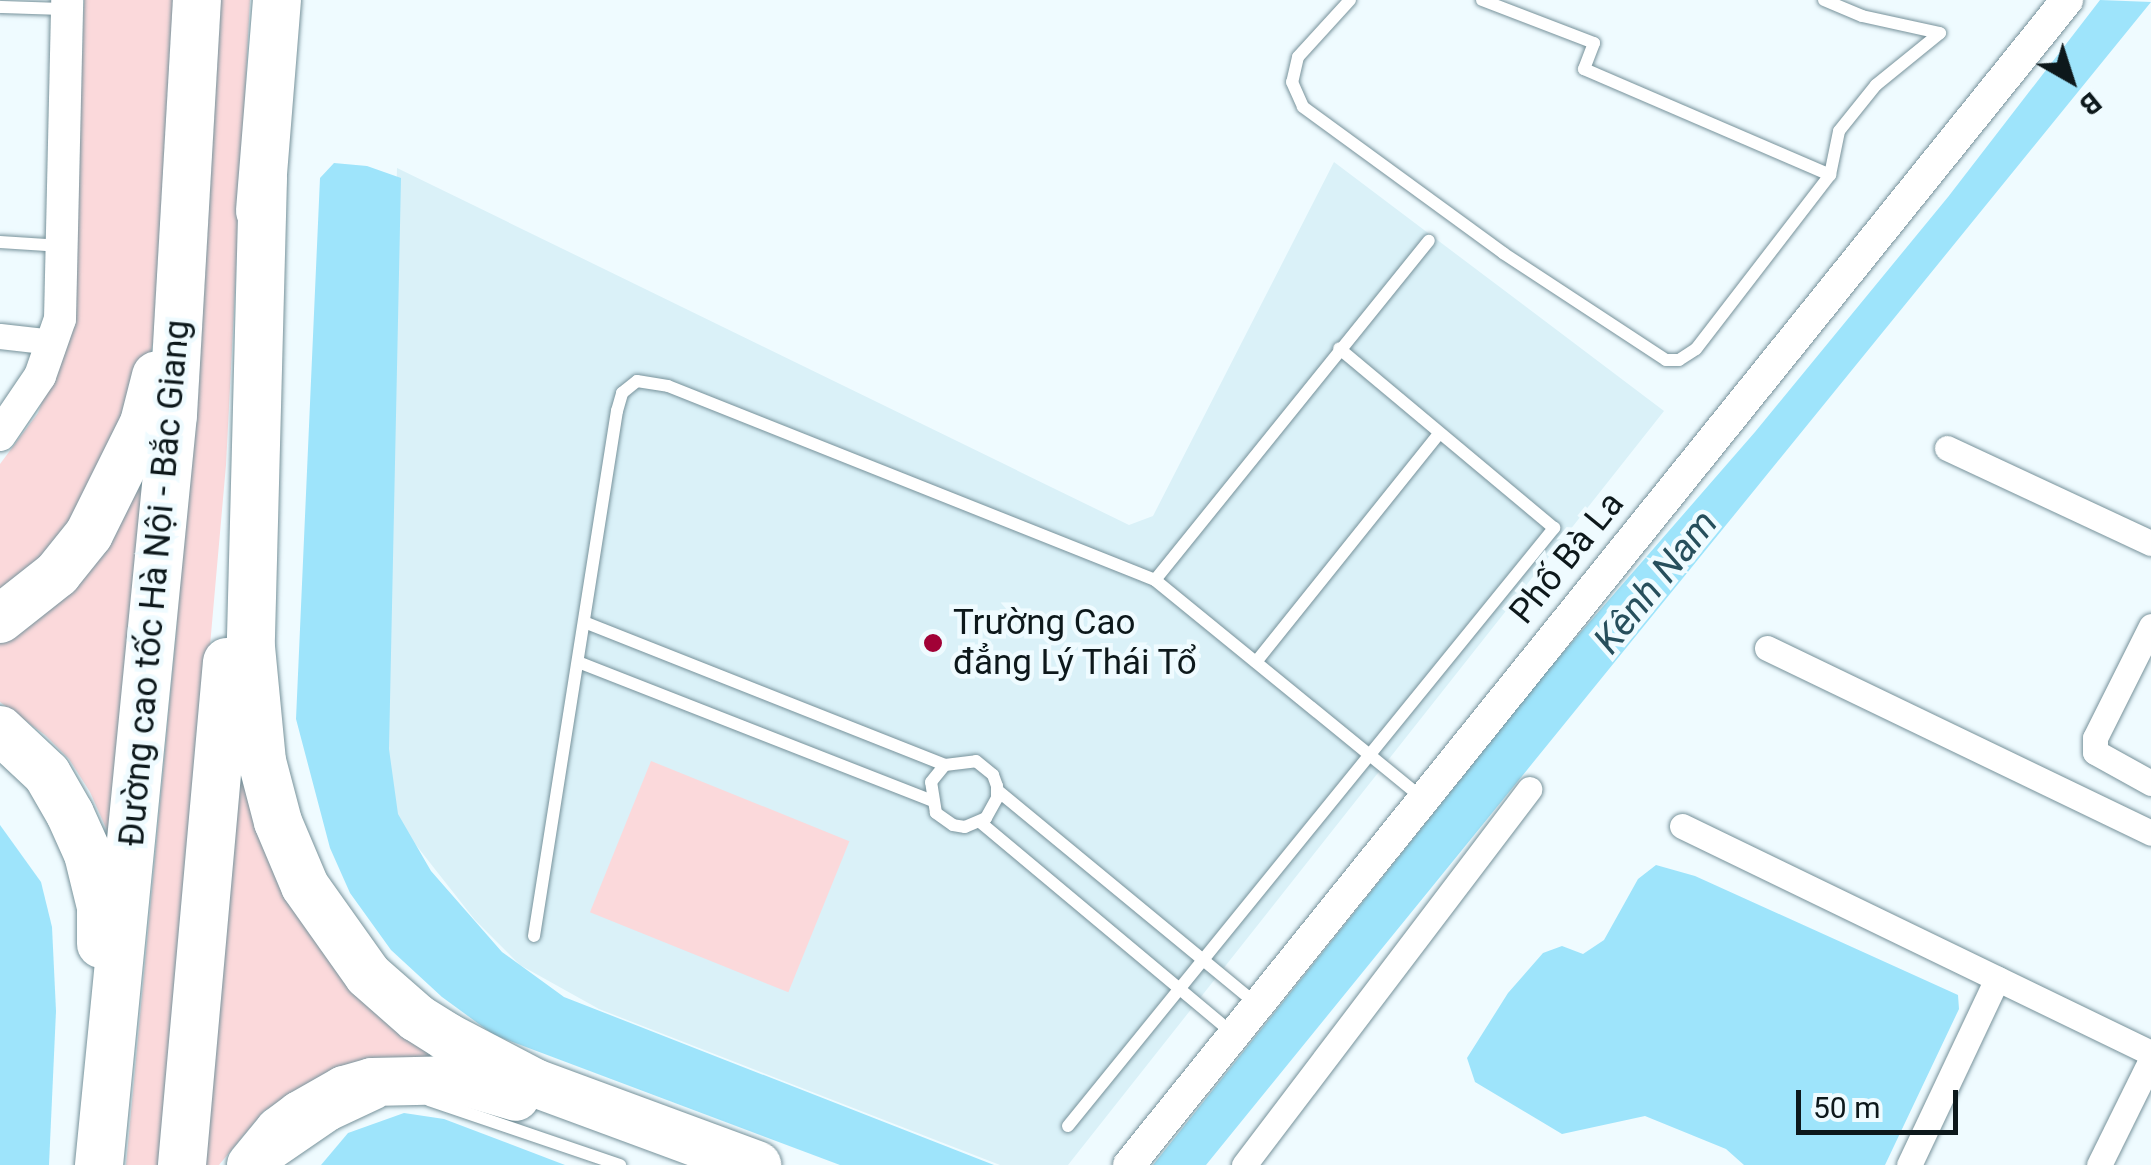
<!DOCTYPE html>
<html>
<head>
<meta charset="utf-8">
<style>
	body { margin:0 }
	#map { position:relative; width:2151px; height:1165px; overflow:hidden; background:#effbff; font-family:Roboto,sans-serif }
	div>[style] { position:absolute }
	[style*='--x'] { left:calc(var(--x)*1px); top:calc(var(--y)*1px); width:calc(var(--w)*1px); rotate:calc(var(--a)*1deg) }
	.built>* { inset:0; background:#daf1f8 }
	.green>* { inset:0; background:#fbd9db; transform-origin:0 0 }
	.water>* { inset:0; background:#9ee4fb }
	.roads { filter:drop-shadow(0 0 2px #77929b) drop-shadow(0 0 2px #77929b) }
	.service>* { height:12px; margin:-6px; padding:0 6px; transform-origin:6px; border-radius:6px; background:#fff }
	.minor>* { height:25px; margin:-12.5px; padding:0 12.5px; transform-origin:12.5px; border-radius:12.5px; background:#fff }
	.tertiary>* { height:32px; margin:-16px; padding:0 16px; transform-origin:16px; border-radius:16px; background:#fff }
	.motorway>* { height:48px; margin:-24px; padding:0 24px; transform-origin:24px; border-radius:24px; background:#fff }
	.dots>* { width:28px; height:28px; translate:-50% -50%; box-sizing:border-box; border:5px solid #effbff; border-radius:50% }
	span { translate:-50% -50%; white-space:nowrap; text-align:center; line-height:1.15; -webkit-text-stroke:9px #effbff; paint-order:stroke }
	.street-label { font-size:35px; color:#0d181b }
	.poi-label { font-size:35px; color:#0d181b }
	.left { translate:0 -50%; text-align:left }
	.water-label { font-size:38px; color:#274f5c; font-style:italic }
	.north { position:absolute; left:2021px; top:30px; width:100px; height:100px; -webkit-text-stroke:8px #effbff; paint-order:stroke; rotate:141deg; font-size:28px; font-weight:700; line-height:40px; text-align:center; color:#0d181b }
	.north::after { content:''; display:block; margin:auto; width:35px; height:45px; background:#0d181b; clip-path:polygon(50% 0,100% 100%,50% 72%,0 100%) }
	.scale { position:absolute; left:1796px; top:1090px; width:162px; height:45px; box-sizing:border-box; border:5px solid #0d181b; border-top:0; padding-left:12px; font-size:30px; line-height:35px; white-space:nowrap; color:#0d181b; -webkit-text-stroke:8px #effbff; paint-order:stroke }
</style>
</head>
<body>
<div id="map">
	<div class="built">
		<div style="clip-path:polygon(1334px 162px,1664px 411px,1068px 1165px,1000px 1165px,599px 1009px,520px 965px,475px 920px,401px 826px,390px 802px,383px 710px,397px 168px,1129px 525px,1153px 516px)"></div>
	</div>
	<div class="green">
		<div style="clip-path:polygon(84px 0,182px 0,157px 322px,150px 357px,90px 510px,0 604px,0 464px,38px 413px,74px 315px)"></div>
		<div style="clip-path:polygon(211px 0,250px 0,226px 465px,164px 1165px,126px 1165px,176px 634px)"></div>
		<div style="clip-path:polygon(149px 469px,133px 923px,106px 828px,90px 792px,69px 759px,45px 735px,0 702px,0 637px,104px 547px)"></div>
		<div style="clip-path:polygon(238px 733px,263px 818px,470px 1063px,310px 1084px,264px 1111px,219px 1165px,199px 1165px)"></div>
		<div style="left:651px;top:761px;width:214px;height:163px;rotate:22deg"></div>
	</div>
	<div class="water">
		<div style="clip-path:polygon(2100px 0,2151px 2px,1206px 1165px,1153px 1165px,1547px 671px,1755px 432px,1948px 197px)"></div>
		<div style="clip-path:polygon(334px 163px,367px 166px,401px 178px,389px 749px,398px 814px,431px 871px,502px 952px,564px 997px,994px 1165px,840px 1165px,494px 1035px,442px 997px,391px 950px,350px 893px,330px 848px,296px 719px,320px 178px)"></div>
		<div style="clip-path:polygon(0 825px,41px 882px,52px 927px,56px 1011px,49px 1165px,0 1165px)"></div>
		<div style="clip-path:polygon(1656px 865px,1695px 876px,1958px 995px,1959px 1009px,1885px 1165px,1744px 1165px,1726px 1149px,1645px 1116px,1562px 1134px,1475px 1082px,1467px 1058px,1508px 993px,1543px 953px,1562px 946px,1583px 954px,1604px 940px,1638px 879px)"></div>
		<div style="clip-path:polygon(404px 1113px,444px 1119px,565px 1165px,321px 1165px,348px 1133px)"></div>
	</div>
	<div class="roads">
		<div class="service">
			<div style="--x:1350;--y:0;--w:77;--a:132.4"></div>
			<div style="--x:1298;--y:57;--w:26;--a:103"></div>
			<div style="--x:1292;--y:82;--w:27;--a:66"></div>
			<div style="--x:1303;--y:107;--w:248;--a:36.1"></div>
			<div style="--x:1503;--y:253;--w:195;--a:33.3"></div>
			<div style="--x:1666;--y:360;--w:13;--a:0"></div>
			<div style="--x:1679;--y:360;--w:20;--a:-33"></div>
			<div style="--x:1696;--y:349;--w:220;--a:-52.4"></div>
			<div style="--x:1830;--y:175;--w:45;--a:-78.4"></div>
			<div style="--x:1839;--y:131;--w:59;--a:-51.2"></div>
			<div style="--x:1876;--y:85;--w:82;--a:-39.1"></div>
			<div style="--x:1482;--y:0;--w:120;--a:21"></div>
			<div style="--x:1594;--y:43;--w:28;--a:111"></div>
			<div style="--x:1584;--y:69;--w:268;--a:23.3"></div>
			<div style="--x:1824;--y:0;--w:41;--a:22.8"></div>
			<div style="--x:1862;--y:16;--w:80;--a:12.3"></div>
			<div style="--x:0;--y:7;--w:64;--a:1.8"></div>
			<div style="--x:0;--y:242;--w:62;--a:3.7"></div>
			<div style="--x:1155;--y:580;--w:436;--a:-51.1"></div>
			<div style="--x:584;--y:622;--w:388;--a:21.6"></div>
			<div style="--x:945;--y:765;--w:31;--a:-7"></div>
			<div style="--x:976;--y:761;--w:22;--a:39"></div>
			<div style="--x:993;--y:775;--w:12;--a:70"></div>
			<div style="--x:997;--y:786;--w:12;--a:90"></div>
			<div style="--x:997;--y:798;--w:23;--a:119"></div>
			<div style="--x:986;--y:818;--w:23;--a:157"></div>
			<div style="--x:965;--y:827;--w:12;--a:-171"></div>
			<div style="--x:953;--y:825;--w:21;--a:-145"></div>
			<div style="--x:936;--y:813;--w:31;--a:-99"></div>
			<div style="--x:931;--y:782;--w:22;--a:-51"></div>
			<div style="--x:578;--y:662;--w:379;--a:21.4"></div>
			<div style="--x:1256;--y:662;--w:291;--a:-51.3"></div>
			<div style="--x:997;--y:790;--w:335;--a:39.5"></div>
			<div style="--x:980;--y:822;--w:327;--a:39.9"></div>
			<div style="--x:534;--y:936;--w:532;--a:-81.02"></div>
			<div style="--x:617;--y:411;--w:19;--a:-74"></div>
			<div style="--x:622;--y:393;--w:19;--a:-39"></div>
			<div style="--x:637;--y:381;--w:31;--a:9"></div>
			<div style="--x:668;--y:386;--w:524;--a:21.72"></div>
			<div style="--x:1155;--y:580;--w:343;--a:39.2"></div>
			<div style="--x:429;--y:1100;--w:202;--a:18.8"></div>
			<div style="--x:1068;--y:1126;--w:771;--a:-50.9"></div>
			<div style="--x:1554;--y:528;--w:280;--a:-140.1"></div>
			<div style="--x:281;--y:1160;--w:65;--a:-34.4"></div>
			<div style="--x:335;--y:1123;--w:50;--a:-25"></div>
		</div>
		<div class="minor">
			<div style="--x:0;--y:336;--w:53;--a:6.5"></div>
			<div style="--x:1947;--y:448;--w:225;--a:25"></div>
			<div style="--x:2151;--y:626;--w:125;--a:116.6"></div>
			<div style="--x:2095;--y:738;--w:14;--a:90"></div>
			<div style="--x:2095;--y:752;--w:64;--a:29"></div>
			<div style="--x:1767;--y:648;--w:426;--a:25.7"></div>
			<div style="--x:1682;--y:826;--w:521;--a:25.83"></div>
			<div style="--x:1244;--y:1165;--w:472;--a:-52.8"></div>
			<div style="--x:1909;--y:1165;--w:206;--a:-64.7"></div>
			<div style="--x:2099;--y:1165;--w:117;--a:-63.7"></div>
		</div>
		<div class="tertiary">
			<div style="--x:0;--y:435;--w:71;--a:-55.9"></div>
			<div style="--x:40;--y:376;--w:60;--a:-70.7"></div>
			<div style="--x:60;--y:319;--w:319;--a:-88.7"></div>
			<div style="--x:1129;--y:1165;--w:1496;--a:-51.16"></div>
		</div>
		<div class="motorway">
			<div style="--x:263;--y:178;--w:469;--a:91.5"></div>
			<div style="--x:251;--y:647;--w:115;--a:84.5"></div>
			<div style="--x:262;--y:761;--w:63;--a:75.3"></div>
			<div style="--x:278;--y:822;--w:69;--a:67.1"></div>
			<div style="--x:305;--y:886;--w:109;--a:54.7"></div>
			<div style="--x:368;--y:975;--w:65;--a:41.3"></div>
			<div style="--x:417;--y:1018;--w:36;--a:32"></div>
			<div style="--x:447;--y:1037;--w:99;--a:27.6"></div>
			<div style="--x:535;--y:1083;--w:237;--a:20.3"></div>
			<div style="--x:260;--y:211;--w:212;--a:-85.4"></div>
			<div style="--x:0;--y:619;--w:73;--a:-38.3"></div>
			<div style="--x:57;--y:574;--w:51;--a:-51.3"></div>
			<div style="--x:89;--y:534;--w:124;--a:-63.6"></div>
			<div style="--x:144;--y:423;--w:49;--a:-75.7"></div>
			<div style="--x:0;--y:730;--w:64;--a:43.1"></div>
			<div style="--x:47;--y:774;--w:46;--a:60.1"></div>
			<div style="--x:70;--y:814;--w:44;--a:65.8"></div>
			<div style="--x:88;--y:854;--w:55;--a:76.2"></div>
			<div style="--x:101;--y:907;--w:37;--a:90"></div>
			<div style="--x:99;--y:1165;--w:754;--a:-84.37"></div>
			<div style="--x:173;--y:415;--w:416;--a:-86.7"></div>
			<div style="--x:182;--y:1165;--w:505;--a:-84.89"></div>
			<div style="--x:251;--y:1165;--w:44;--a:-50.5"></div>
			<div style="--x:279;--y:1131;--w:26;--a:-37"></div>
			<div style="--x:300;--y:1115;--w:51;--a:-29.6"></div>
			<div style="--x:344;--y:1090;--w:29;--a:-16"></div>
			<div style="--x:372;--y:1082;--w:87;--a:-1.3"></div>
			<div style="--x:459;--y:1080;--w:59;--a:16.6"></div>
		</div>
	</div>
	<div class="dots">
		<div style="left:933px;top:643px;background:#a10136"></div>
	</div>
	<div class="street-label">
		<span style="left:1567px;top:558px;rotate:-51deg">Phố Bà La</span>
		<span style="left:155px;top:583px;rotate:-85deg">Đường cao tốc Hà Nội - Bắc Giang</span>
	</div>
	<div class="poi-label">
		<span class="left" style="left:953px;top:643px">Trường Cao<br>đẳng Lý Thái Tổ</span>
	</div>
	<div class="water-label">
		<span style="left:1656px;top:582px;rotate:-51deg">Kênh Nam</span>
	</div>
	<div class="north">B</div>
	<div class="scale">50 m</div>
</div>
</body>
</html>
